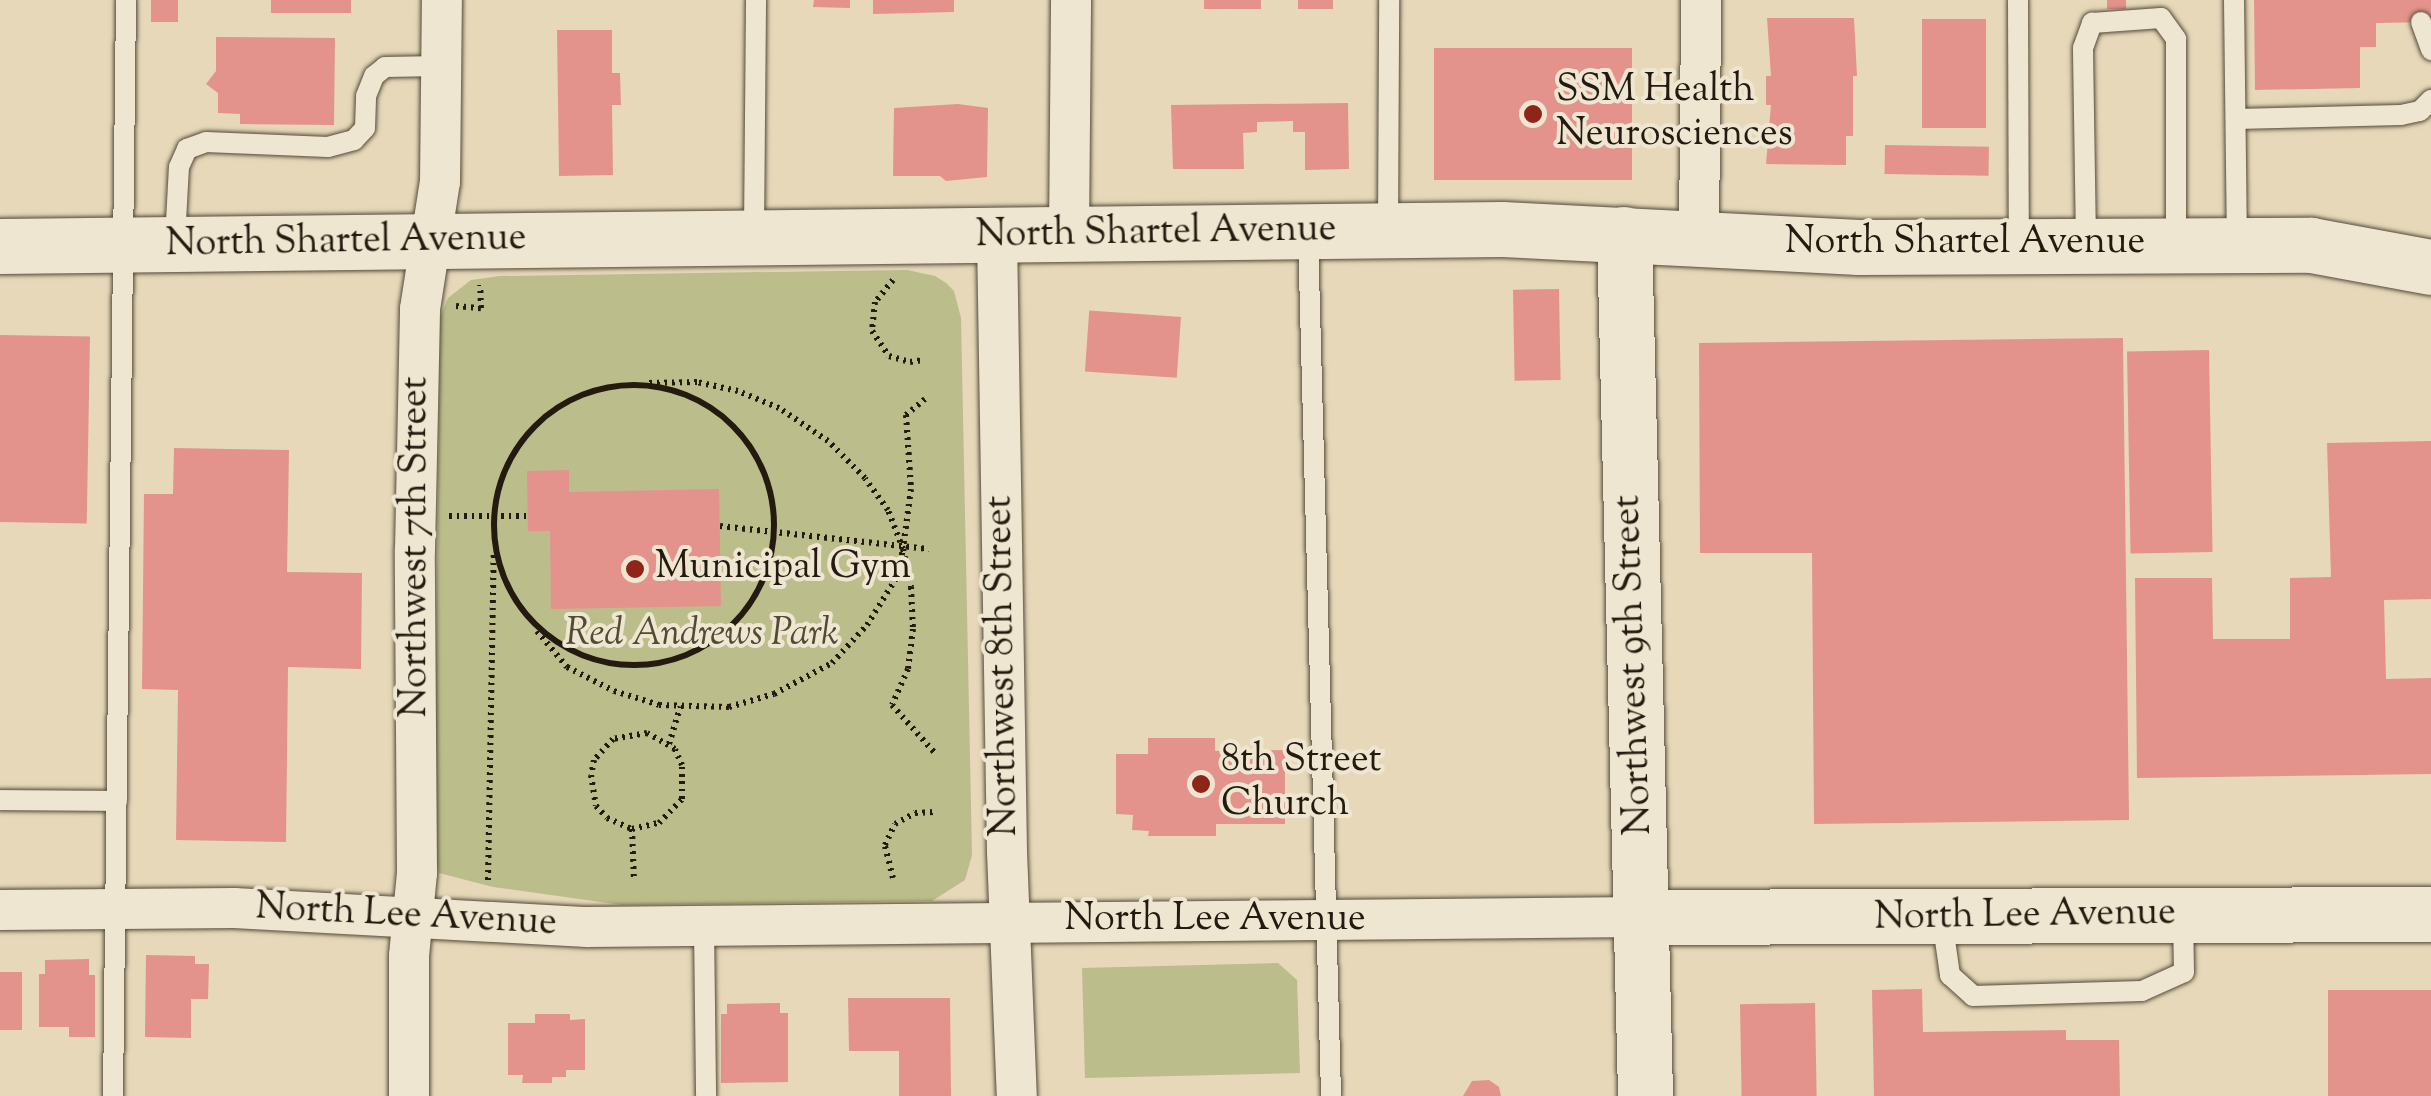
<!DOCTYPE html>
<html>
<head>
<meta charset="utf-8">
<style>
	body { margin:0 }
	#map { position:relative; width:2431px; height:1096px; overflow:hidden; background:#e6d8b8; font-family:"Sorts Mill Goudy",serif }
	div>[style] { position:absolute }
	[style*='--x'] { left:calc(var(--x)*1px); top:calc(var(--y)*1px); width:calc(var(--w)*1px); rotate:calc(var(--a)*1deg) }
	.green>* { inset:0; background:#bbbd8b }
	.building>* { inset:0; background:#e3938b; transform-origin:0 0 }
	.path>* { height:6px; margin-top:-3px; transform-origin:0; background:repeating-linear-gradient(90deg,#241a0f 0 2.5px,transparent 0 7.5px) }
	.path>.ring { margin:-3px; padding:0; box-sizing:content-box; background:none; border:6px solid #241a0f; border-radius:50% }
	.roads { filter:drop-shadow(0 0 2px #544a39) drop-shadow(0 0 2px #544a39) }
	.lane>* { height:20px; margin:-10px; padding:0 10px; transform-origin:10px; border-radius:10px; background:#efe6d1 }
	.street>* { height:40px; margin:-20px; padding:0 20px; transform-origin:20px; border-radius:20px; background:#efe6d1 }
	.secondary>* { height:55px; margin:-27.5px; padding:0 27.5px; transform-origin:27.5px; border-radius:27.5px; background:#efe6d1 }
	.dots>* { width:28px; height:28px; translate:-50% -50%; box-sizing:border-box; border:5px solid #efe6d1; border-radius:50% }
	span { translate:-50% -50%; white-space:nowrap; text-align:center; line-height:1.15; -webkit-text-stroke:8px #efe6d1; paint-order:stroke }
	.poi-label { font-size:38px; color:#241a0f }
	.left { translate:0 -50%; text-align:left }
	.street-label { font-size:38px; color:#241a0f }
	.park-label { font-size:38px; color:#514b34; font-style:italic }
</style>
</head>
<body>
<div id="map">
	<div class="green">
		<div style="clip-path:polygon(907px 270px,935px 276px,946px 283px,954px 291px,961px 318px,972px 855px,965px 880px,932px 901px,622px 905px,493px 887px,439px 873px,434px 848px,440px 317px,448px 298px,471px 280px,500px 276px)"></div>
		<div style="clip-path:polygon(1278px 963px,1297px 980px,1300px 1073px,1085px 1078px,1082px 968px)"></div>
	</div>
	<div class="building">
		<div style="left:151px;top:0;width:27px;height:22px"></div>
		<div style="left:271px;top:0;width:80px;height:13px"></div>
		<div style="clip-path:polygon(814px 0,850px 0,850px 8px,813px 7px)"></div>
		<div style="clip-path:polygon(873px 0,954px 0,954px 12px,873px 14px)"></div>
		<div style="left:1204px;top:0;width:57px;height:9px"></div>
		<div style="left:1298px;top:0;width:35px;height:9px"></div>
		<div style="left:2107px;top:0;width:19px;height:9px"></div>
		<div style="clip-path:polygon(2254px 0,2431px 0,2431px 22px,2376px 23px,2376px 47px,2360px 47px,2360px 88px,2255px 90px)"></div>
		<div style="clip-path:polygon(1767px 18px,1854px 18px,1857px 76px,1853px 76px,1853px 136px,1846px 136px,1846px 165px,1766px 164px,1771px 105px,1766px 105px,1766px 76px,1771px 76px)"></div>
		<div style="left:1922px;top:19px;width:64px;height:109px"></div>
		<div style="clip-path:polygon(557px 30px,612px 30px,612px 73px,620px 73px,621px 105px,612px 105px,613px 175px,559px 176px)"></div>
		<div style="clip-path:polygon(216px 37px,335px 38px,334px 125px,240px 124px,240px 114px,218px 113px,218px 93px,206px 84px,216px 71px)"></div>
		<div style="left:1434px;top:48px;width:198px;height:132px"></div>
		<div style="clip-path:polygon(1348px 103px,1349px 169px,1305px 170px,1305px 132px,1293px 132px,1293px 121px,1257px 122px,1257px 132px,1243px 133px,1244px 169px,1173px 169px,1171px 105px)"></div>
		<div style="clip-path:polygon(958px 104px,988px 108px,987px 177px,946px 181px,940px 176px,893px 176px,894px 108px)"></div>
		<div style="left:1885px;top:145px;width:104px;height:29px;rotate:1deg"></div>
		<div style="left:1559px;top:289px;width:91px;height:46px;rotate:89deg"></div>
		<div style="left:1181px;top:317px;width:61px;height:92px;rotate:94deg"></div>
		<div style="left:0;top:335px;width:90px;height:187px;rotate:1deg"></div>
		<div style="clip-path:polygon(2123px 338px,2129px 820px,1814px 824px,1812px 553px,1700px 553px,1699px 343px)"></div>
		<div style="left:2209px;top:350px;width:202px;height:82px;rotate:89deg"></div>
		<div style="clip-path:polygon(2431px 441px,2431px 599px,2384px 600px,2386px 679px,2431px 678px,2431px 774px,2137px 778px,2135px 578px,2212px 578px,2213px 639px,2290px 639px,2290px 578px,2331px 577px,2327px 443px)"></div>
		<div style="clip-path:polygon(174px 448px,289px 450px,287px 572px,362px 573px,361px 669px,288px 667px,286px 842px,176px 840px,178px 690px,142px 689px,144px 494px,173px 494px)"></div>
		<div style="clip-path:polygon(569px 470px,569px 492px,719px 489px,721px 606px,551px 609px,550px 531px,528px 531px,527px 471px)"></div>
		<div style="clip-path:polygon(1148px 738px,1215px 738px,1215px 751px,1285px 750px,1285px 824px,1216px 824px,1216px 836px,1148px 836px,1149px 831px,1132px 830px,1133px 815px,1116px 814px,1116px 754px,1148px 754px)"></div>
		<div style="clip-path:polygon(146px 955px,195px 956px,195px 964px,209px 964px,208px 999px,191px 999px,191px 1038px,145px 1037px)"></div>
		<div style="clip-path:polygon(89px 959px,89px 975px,95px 975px,95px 1037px,69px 1037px,69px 1027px,39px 1027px,39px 974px,45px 974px,45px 960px)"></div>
		<div style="left:0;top:972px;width:22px;height:58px"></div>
		<div style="clip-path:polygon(1922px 989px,1923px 1032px,2066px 1030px,2066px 1040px,2119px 1040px,2120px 1096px,1874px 1096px,1872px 990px)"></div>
		<div style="left:2431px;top:990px;width:106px;height:103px;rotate:90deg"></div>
		<div style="clip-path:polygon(848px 998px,950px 998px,951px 1096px,899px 1096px,899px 1051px,849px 1051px)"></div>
		<div style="clip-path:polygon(780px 1003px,780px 1013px,788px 1013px,788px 1082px,721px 1083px,721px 1014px,727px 1014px,727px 1004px)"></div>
		<div style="left:1815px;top:1003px;width:93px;height:75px;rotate:89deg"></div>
		<div style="clip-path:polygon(535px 1014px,570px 1014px,570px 1020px,585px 1019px,585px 1070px,566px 1070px,566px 1077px,552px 1077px,552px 1083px,522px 1083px,523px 1075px,508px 1075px,508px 1023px,535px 1023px)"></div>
		<div style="clip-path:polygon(1489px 1080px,1499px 1087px,1501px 1096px,1463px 1096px,1472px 1081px)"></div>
	</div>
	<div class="path">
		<div style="--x:893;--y:280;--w:28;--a:129"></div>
		<div style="--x:875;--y:302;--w:29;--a:96"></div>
		<div style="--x:872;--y:331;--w:30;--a:56"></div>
		<div style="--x:889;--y:356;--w:22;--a:16"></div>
		<div style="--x:910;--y:362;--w:13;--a:-9"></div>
		<div style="--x:456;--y:306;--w:25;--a:5"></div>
		<div style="--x:481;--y:308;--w:23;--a:-92"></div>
		<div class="ring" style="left:494px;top:385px;width:274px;height:274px"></div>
		<div style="--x:925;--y:399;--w:25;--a:140"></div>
		<div style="--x:906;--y:415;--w:74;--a:86.1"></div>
		<div style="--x:911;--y:489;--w:61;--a:97.6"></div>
		<div style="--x:903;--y:549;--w:39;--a:78"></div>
		<div style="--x:911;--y:587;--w:42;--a:87.3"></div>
		<div style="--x:913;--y:629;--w:40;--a:97.1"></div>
		<div style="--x:908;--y:669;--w:39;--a:114"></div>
		<div style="--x:892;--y:705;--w:63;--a:48.2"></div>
		<div style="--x:449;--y:516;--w:79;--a:0"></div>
		<div style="--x:720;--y:526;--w:210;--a:6.3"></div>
		<div style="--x:537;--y:631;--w:47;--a:50.2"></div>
		<div style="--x:567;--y:667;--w:53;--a:27.1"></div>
		<div style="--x:614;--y:691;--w:47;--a:17.3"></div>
		<div style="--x:659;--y:705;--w:70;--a:1.6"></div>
		<div style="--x:729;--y:707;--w:47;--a:-16.1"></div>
		<div style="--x:774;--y:694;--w:66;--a:-28.1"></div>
		<div style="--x:832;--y:663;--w:52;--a:-47.4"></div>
		<div style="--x:867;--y:625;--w:57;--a:-58"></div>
		<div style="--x:897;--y:577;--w:29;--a:-78"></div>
		<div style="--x:903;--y:549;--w:42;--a:-111"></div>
		<div style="--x:888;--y:510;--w:39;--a:-126"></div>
		<div style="--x:865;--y:478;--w:52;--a:-135"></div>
		<div style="--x:828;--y:441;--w:59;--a:-146"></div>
		<div style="--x:779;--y:408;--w:44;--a:-157.5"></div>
		<div style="--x:738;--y:391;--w:42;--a:-167.6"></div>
		<div style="--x:697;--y:382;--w:50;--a:178.9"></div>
		<div style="--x:669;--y:744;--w:39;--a:-73"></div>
		<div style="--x:632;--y:829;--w:28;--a:-13"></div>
		<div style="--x:659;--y:823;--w:33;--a:-46"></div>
		<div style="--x:682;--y:799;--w:34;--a:-90"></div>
		<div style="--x:682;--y:765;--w:17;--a:-114"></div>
		<div style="--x:675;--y:749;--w:32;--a:-150"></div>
		<div style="--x:647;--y:733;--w:35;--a:170"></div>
		<div style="--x:613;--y:739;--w:28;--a:132"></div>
		<div style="--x:594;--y:760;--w:15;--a:101"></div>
		<div style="--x:591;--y:775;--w:31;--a:81"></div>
		<div style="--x:596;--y:806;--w:16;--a:47"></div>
		<div style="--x:607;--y:818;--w:27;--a:24"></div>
		<div style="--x:632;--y:829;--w:52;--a:87.8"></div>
		<div style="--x:893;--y:878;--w:34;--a:-104"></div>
		<div style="--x:885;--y:845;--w:23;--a:-65"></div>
		<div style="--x:895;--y:824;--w:23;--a:-29"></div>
		<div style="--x:915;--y:813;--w:19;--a:-3"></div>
		<div style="--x:488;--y:880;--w:328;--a:-89"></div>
	</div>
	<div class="roads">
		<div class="lane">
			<div style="--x:2018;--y:0;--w:243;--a:89.8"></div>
			<div style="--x:2234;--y:0;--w:243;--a:89.3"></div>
			<div style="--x:2421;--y:22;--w:30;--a:70"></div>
			<div style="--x:2236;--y:119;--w:165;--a:-1.4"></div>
			<div style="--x:2401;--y:115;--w:19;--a:-12"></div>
			<div style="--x:2420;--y:111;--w:16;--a:-45"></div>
			<div style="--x:1388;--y:228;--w:228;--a:-89.7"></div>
			<div style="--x:754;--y:233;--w:233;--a:-89.5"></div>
			<div style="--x:1308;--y:234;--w:862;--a:88.47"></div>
			<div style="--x:175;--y:240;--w:73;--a:-86.9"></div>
			<div style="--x:179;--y:167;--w:20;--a:-66"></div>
			<div style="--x:187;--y:149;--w:20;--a:-20"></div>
			<div style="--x:206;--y:142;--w:122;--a:2.3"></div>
			<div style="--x:328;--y:147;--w:27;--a:-15"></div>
			<div style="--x:354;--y:140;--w:16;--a:-47"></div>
			<div style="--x:365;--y:128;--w:32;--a:-88"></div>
			<div style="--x:366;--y:96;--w:22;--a:-68"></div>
			<div style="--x:374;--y:76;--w:14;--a:-39"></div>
			<div style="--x:385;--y:67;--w:56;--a:-1"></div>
			<div style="--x:2086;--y:242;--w:194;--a:-90.9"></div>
			<div style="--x:2083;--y:48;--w:27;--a:-70"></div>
			<div style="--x:2092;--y:23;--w:69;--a:-4.1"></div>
			<div style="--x:2161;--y:18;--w:26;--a:54"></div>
			<div style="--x:2176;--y:39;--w:205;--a:90"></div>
			<div style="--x:0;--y:800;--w:117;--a:0.5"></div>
			<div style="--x:1942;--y:919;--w:57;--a:81.9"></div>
			<div style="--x:1950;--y:975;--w:31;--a:42"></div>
			<div style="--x:1973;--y:996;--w:169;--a:-1.7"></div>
			<div style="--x:2142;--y:991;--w:46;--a:-24.3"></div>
			<div style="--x:2184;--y:972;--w:55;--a:-91"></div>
			<div style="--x:704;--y:926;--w:170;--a:89.3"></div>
			<div style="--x:113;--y:1096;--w:1096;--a:-89.32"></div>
		</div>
		<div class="street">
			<div style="--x:1069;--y:235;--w:235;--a:-89.5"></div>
			<div style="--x:997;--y:236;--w:616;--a:89.07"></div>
			<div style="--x:1007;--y:852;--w:244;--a:87.7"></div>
			<div style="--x:1699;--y:240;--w:240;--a:-89.5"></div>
			<div style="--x:0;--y:910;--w:234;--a:-0.5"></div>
			<div style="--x:234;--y:908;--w:354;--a:3.1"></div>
			<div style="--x:587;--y:927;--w:1055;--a:-0.54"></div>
			<div style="--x:409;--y:1096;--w:140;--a:-90"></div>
			<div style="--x:409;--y:956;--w:83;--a:-84.5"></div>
			<div style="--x:417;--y:873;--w:323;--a:-90.4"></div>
			<div style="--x:415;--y:550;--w:241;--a:-88.8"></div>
			<div style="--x:420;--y:309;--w:129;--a:-81.1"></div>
			<div style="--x:440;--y:182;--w:182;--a:-89.4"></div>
		</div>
		<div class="secondary">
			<div style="--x:1624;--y:234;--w:862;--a:88.6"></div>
			<div style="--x:0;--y:246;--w:1502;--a:-0.65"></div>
			<div style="--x:1502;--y:229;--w:357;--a:2.9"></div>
			<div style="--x:1859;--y:247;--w:452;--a:-0.3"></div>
			<div style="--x:2311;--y:245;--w:122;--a:10.4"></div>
			<div style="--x:1642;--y:917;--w:789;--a:-0.22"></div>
		</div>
	</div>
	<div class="dots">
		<div style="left:1533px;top:114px;background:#8f2418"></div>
		<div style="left:635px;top:569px;background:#8f2418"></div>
		<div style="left:1201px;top:784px;background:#8f2418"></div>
	</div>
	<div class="poi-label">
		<span class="left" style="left:1556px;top:114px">SSM Health<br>Neurosciences</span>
		<span class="left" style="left:655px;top:569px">Municipal Gym</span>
		<span class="left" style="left:1221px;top:784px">8th Street<br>Church</span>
	</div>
	<div class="street-label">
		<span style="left:1156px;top:234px;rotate:-1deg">North Shartel Avenue</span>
		<span style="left:346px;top:243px;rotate:-1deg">North Shartel Avenue</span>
		<span style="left:1965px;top:244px">North Shartel Avenue</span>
		<span style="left:417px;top:547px;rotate:-90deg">Northwest 7th Street</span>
		<span style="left:1635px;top:665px;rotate:-92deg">Northwest 9th Street</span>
		<span style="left:1004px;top:666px;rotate:-91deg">Northwest 8th Street</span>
		<span style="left:406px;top:917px;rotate:3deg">North Lee Avenue</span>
		<span style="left:2025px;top:917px;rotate:-1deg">North Lee Avenue</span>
		<span style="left:1215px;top:921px">North Lee Avenue</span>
	</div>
	<div class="park-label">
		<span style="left:702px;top:636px">Red Andrews Park</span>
	</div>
</div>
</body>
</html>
